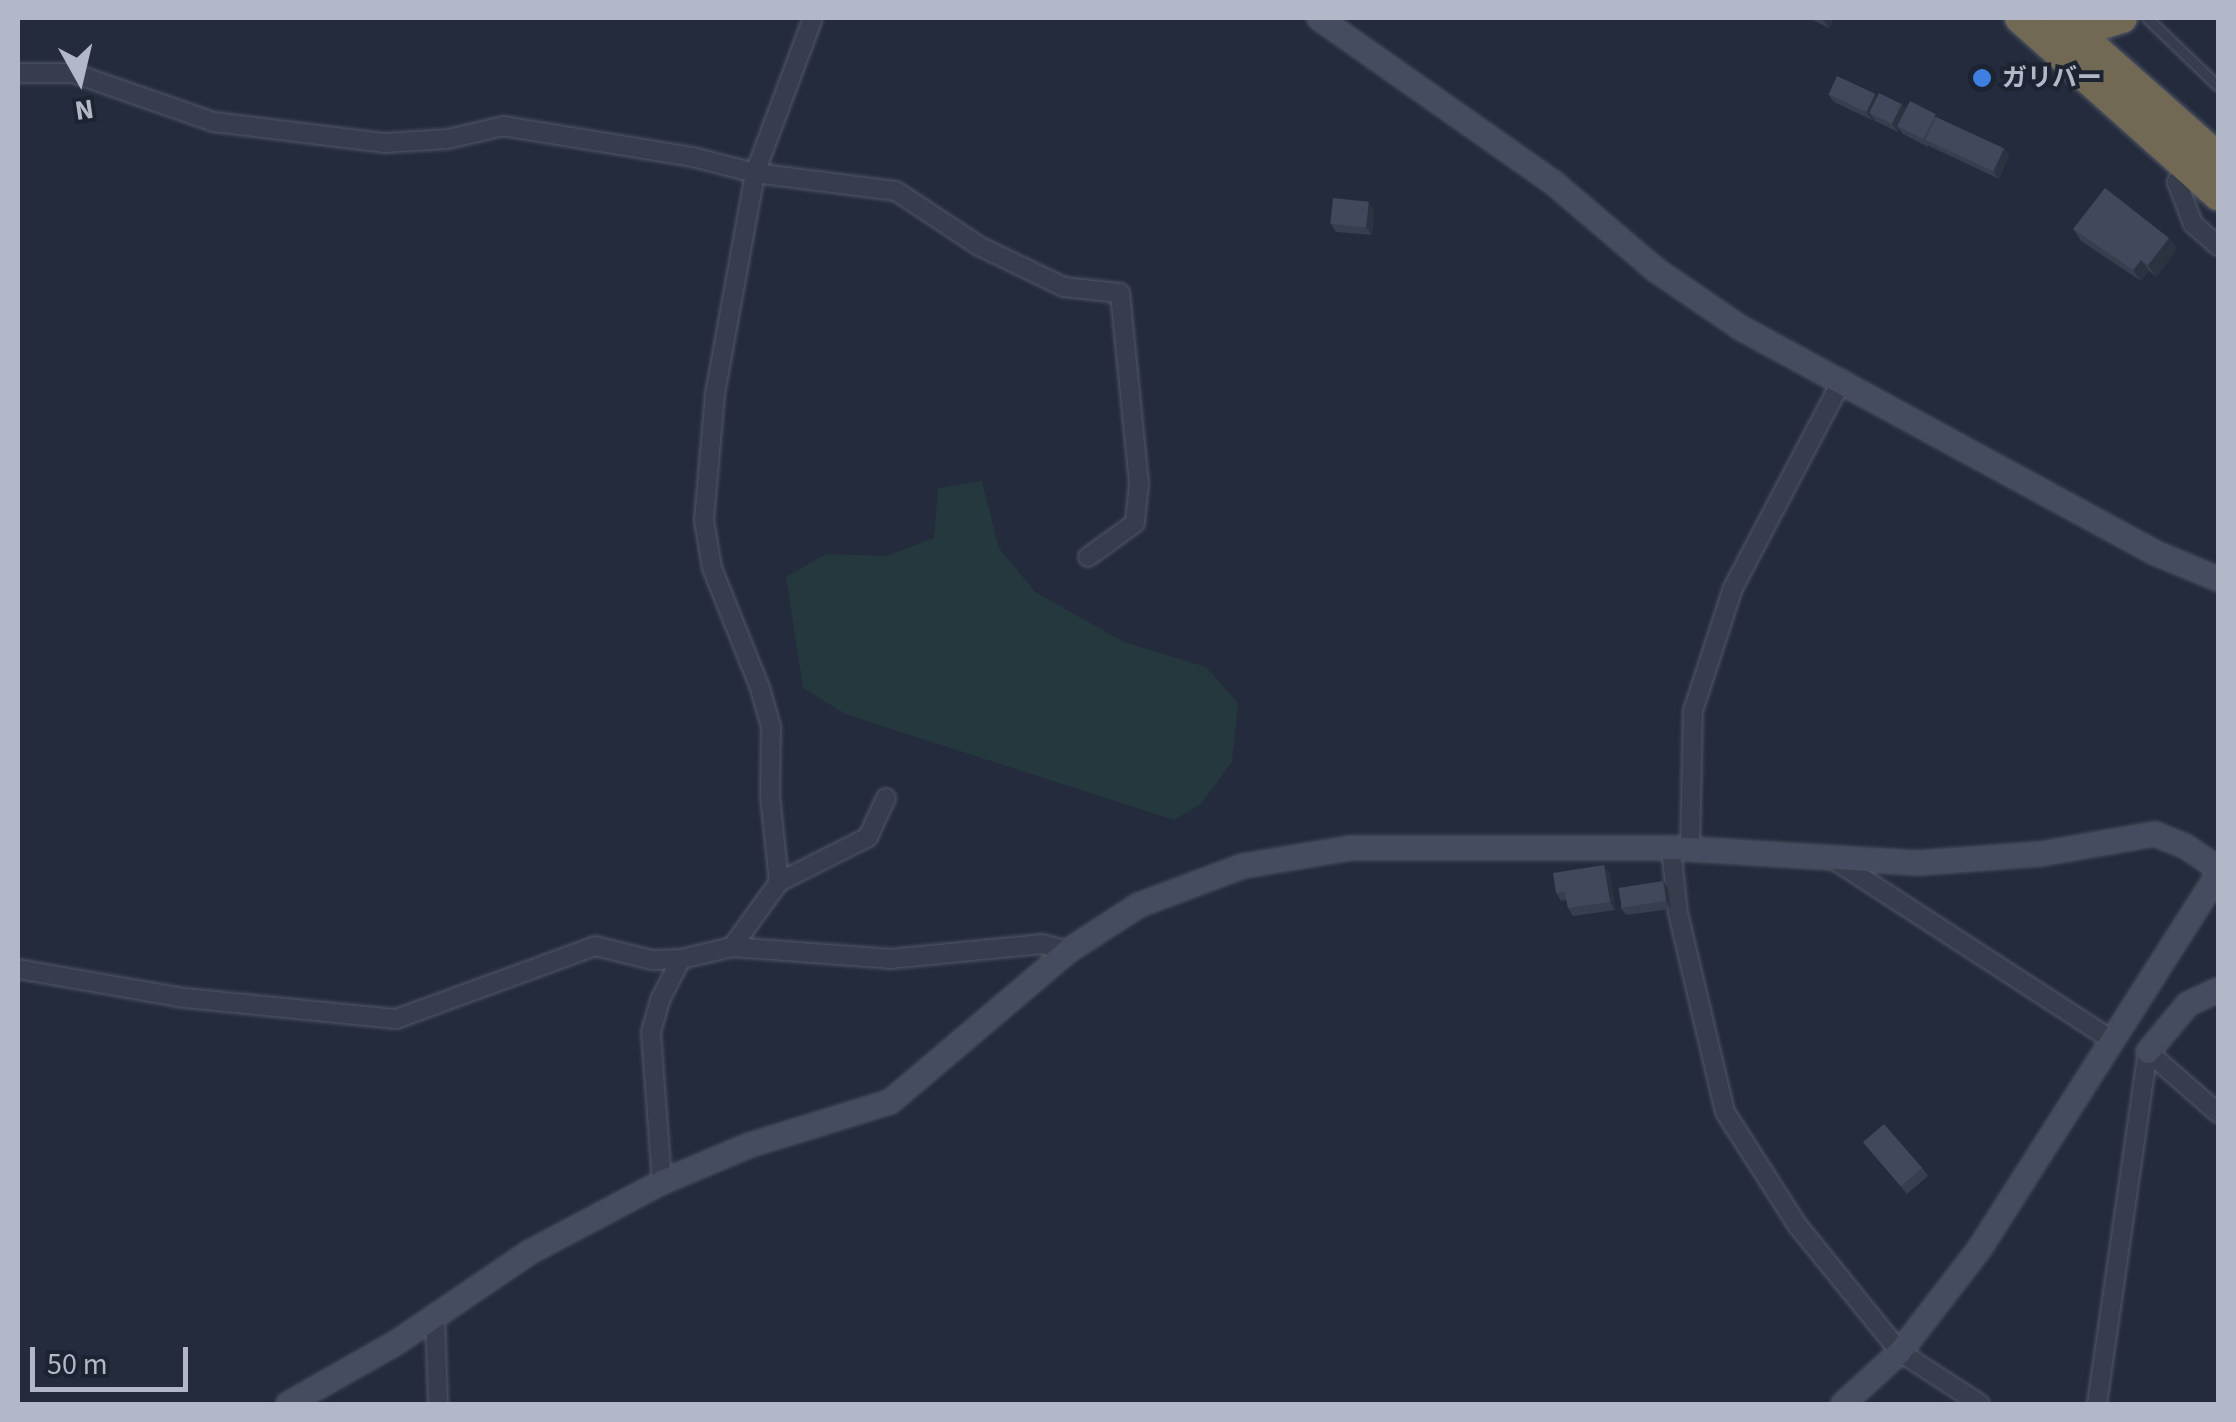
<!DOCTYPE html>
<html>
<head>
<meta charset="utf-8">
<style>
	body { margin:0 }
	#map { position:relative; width:2236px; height:1422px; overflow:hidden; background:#232b3c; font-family:"Source Sans 3","Noto Sans JP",sans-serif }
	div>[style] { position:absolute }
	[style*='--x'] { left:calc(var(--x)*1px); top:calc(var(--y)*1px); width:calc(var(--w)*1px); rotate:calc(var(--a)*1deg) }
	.green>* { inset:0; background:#25383d }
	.roads { filter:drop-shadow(0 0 2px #525867) drop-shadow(0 0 2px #525867) }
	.lane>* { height:9px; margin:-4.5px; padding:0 4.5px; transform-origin:4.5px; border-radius:4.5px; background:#373d4c }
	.street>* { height:18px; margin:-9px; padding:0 9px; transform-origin:9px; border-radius:9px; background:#373d4c }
	.secondary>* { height:22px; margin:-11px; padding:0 11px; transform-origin:11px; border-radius:11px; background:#454c5f }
	.highway>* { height:30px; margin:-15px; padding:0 15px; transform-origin:15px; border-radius:15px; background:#726954 }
	.wall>* { inset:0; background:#363f4e }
	.shaded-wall>* { inset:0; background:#2c3340 }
	.building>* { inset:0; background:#3f495b; transform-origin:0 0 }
	.dots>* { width:28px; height:28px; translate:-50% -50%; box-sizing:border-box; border:5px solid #1c2331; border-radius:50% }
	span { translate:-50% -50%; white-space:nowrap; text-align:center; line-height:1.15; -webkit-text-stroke:8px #1c2331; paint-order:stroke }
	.poi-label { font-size:25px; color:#b2b8c8; font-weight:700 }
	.left { translate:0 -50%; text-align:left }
	.frame { position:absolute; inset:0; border:20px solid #b2b8c8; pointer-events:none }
	.north { position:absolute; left:30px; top:30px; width:100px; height:100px; -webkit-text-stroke:8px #1c2331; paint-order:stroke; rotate:172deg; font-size:28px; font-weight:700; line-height:40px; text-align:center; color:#b2b8c8 }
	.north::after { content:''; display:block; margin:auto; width:35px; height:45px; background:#b2b8c8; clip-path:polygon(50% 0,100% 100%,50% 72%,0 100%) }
	.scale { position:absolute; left:30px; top:1347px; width:158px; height:45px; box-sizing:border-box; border:5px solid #b2b8c8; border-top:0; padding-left:12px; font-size:30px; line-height:35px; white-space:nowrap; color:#b2b8c8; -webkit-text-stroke:8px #1c2331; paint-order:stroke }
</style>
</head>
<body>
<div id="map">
	<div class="green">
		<div style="clip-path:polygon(982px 481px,999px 548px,1035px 592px,1124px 642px,1206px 667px,1238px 703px,1232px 762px,1201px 804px,1174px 820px,845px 714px,803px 688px,786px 577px,826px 554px,887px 556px,934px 538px,938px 488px)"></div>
	</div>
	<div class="roads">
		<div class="lane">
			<div style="--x:2147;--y:18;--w:98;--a:43.8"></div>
		</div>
		<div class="street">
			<div style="--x:18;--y:73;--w:55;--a:0"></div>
			<div style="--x:73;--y:73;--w:149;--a:19.2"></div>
			<div style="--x:214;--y:122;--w:171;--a:7"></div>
			<div style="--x:384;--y:143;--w:64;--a:-3.6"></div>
			<div style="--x:448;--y:139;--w:57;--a:-13.3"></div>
			<div style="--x:503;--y:126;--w:193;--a:9.3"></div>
			<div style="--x:693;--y:157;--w:64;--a:14.5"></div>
			<div style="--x:755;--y:173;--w:142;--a:7.3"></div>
			<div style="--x:896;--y:191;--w:100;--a:33.5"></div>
			<div style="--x:979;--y:246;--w:94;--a:25.8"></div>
			<div style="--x:1064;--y:287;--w:56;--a:6.1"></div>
			<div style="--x:1120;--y:293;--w:190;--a:84.3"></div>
			<div style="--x:1139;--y:482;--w:41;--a:95.6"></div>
			<div style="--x:1135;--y:523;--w:58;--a:144.1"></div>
			<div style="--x:2189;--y:169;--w:18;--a:133"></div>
			<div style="--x:2177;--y:182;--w:45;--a:69.1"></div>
			<div style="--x:2193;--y:224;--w:33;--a:41"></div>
			<div style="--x:1671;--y:848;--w:65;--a:83.9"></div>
			<div style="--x:1678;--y:913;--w:204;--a:76.7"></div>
			<div style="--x:1725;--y:1112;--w:135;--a:57.4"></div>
			<div style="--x:1798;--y:1226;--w:162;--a:51"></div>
			<div style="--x:1900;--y:1352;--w:95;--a:33"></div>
			<div style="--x:1690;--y:849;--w:138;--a:-88.8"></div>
			<div style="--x:1693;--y:711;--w:129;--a:-72"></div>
			<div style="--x:1733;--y:588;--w:235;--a:-62.3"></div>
			<div style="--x:1833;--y:859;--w:330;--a:33"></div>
			<div style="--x:779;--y:882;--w:85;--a:-96"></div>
			<div style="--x:770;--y:797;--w:70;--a:-89.2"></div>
			<div style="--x:771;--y:727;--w:41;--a:-105.8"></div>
			<div style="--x:760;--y:688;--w:129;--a:-111.8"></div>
			<div style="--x:712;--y:568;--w:49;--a:-99.5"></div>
			<div style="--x:704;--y:520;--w:126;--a:-85"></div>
			<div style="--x:715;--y:394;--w:225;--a:-79.7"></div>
			<div style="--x:755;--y:173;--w:165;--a:-69.5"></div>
			<div style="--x:732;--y:947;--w:158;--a:4.3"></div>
			<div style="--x:890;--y:959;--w:153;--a:-5.6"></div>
			<div style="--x:1042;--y:944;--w:27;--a:15"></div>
			<div style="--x:18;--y:969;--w:169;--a:9.9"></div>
			<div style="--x:185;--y:998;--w:212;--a:5.7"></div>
			<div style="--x:396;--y:1019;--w:212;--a:-20.1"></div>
			<div style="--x:595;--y:946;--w:59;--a:13.8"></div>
			<div style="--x:652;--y:960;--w:29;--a:-2"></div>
			<div style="--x:2148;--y:1052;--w:93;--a:41.1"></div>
			<div style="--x:662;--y:1182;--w:150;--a:-94.2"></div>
			<div style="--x:651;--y:1032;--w:33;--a:-74"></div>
			<div style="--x:660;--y:1000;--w:46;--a:-62.9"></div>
			<div style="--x:681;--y:959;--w:52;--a:-13.2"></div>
			<div style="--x:732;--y:947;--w:80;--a:-54.1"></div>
			<div style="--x:779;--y:882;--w:100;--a:-26.8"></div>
			<div style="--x:868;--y:837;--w:43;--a:-65.2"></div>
			<div style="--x:435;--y:1316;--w:88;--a:88"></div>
			<div style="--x:2097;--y:1404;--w:356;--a:-81.8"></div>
		</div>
		<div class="secondary">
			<div style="--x:1319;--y:18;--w:289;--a:35.1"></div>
			<div style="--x:1555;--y:184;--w:133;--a:40.4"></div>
			<div style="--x:1656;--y:270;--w:103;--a:34.3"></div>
			<div style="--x:1741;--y:328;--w:469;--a:28.5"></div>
			<div style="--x:2153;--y:552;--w:70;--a:22.6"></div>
			<div style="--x:2148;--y:1052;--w:62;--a:-50.2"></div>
			<div style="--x:2188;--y:1004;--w:33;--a:-25"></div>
			<div style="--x:288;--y:1404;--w:124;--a:-29.5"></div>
			<div style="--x:396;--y:1343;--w:162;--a:-34.2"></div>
			<div style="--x:530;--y:1252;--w:149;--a:-27.9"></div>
			<div style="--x:662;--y:1182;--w:95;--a:-22.8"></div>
			<div style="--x:750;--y:1145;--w:146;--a:-17.1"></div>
			<div style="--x:890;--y:1102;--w:233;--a:-40.3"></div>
			<div style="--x:1068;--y:951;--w:85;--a:-32.9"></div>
			<div style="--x:1139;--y:905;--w:111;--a:-20.6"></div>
			<div style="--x:1243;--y:866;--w:109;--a:-9.5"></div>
			<div style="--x:1350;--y:848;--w:321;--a:0"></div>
			<div style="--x:1671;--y:848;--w:247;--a:3.5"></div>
			<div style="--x:1918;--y:863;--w:122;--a:-4.2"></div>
			<div style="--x:2040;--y:854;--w:117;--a:-9.9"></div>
			<div style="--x:2155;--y:834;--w:32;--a:22"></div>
			<div style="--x:2185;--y:846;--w:40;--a:34"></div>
			<div style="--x:1843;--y:1404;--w:77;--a:-42.4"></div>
			<div style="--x:1900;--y:1352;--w:131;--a:-52.4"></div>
			<div style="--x:1980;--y:1248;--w:442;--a:-57.5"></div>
		</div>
		<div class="highway">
			<div style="--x:2020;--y:18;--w:266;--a:41.8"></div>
			<div style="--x:2060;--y:18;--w:211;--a:41.5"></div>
			<div style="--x:2084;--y:18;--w:17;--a:25"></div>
			<div style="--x:2099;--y:25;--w:24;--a:-17"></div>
		</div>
	</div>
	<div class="wall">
		<div style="clip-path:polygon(1808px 18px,1834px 18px,1829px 28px)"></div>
		<div style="clip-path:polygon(1828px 94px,1877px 97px,1902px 104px,1906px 109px,1938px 118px,2004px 148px,2009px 156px,1999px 179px,1931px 147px,1929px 145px,1928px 147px,1903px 134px,1899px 129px,1898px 132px,1875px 121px,1873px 118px,1872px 120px,1834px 102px)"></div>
		<div style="clip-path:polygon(1374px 210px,1372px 235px,1336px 232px,1331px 224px)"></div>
		<div style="clip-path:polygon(2073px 229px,2169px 238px,2177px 249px,2156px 277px,2149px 271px,2141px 281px,2081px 241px)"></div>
		<div style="clip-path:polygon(1604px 865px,1610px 873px,1615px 910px,1573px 916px,1568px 908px,1566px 900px,1561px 901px,1556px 893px)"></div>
		<div style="clip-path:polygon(1668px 888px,1671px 909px,1626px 915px,1620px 907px)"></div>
		<div style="clip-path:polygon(1863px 1142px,1922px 1168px,1928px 1176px,1907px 1194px)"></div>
	</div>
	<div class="shaded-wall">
		<div style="clip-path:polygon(1822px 18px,1834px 18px,1829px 28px)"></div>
		<div style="clip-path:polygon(1875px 94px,1880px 102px,1870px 113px,1873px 118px,1872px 120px,1866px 112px)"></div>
		<div style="clip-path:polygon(1902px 104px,1908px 112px,1897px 126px,1899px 129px,1898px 132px,1892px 124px)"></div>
		<div style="clip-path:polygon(2004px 148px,2009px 156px,1999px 179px,1993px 171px)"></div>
		<div style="clip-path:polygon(1369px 202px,1374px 210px,1372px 235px,1366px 227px)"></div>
		<div style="clip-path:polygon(2169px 238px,2177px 249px,2156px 277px,2148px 265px)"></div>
		<div style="clip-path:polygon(2141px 260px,2149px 271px,2141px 281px,2133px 270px)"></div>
		<div style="clip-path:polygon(1604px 865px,1610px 873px,1615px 910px,1610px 902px)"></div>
		<div style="clip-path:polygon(1663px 881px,1668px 888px,1671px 909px,1666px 901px)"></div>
	</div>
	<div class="building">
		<div style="left:1837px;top:76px;width:42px;height:20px;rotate:25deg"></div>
		<div style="left:1879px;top:93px;width:25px;height:22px;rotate:26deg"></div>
		<div style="left:1910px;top:101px;width:29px;height:28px;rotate:27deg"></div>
		<div style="left:1936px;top:117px;width:75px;height:25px;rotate:25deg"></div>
		<div style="clip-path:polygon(2105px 188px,2169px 238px,2148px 265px,2141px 260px,2133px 270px,2073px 229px)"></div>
		<div style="left:1333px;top:198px;width:36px;height:26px;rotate:6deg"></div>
		<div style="clip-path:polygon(1604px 865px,1610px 902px,1568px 908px,1565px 892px,1556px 893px,1553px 873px)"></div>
		<div style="left:1663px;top:881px;width:20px;height:45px;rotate:81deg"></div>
		<div style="left:1884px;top:1124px;width:58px;height:28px;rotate:49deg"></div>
	</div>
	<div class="dots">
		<div style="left:1982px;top:78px;background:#3f7fe0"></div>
	</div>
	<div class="poi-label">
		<span class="left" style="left:2002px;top:78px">ガリバー</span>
	</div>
	<div class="frame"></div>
	<div class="north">N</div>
	<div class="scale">50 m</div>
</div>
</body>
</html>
